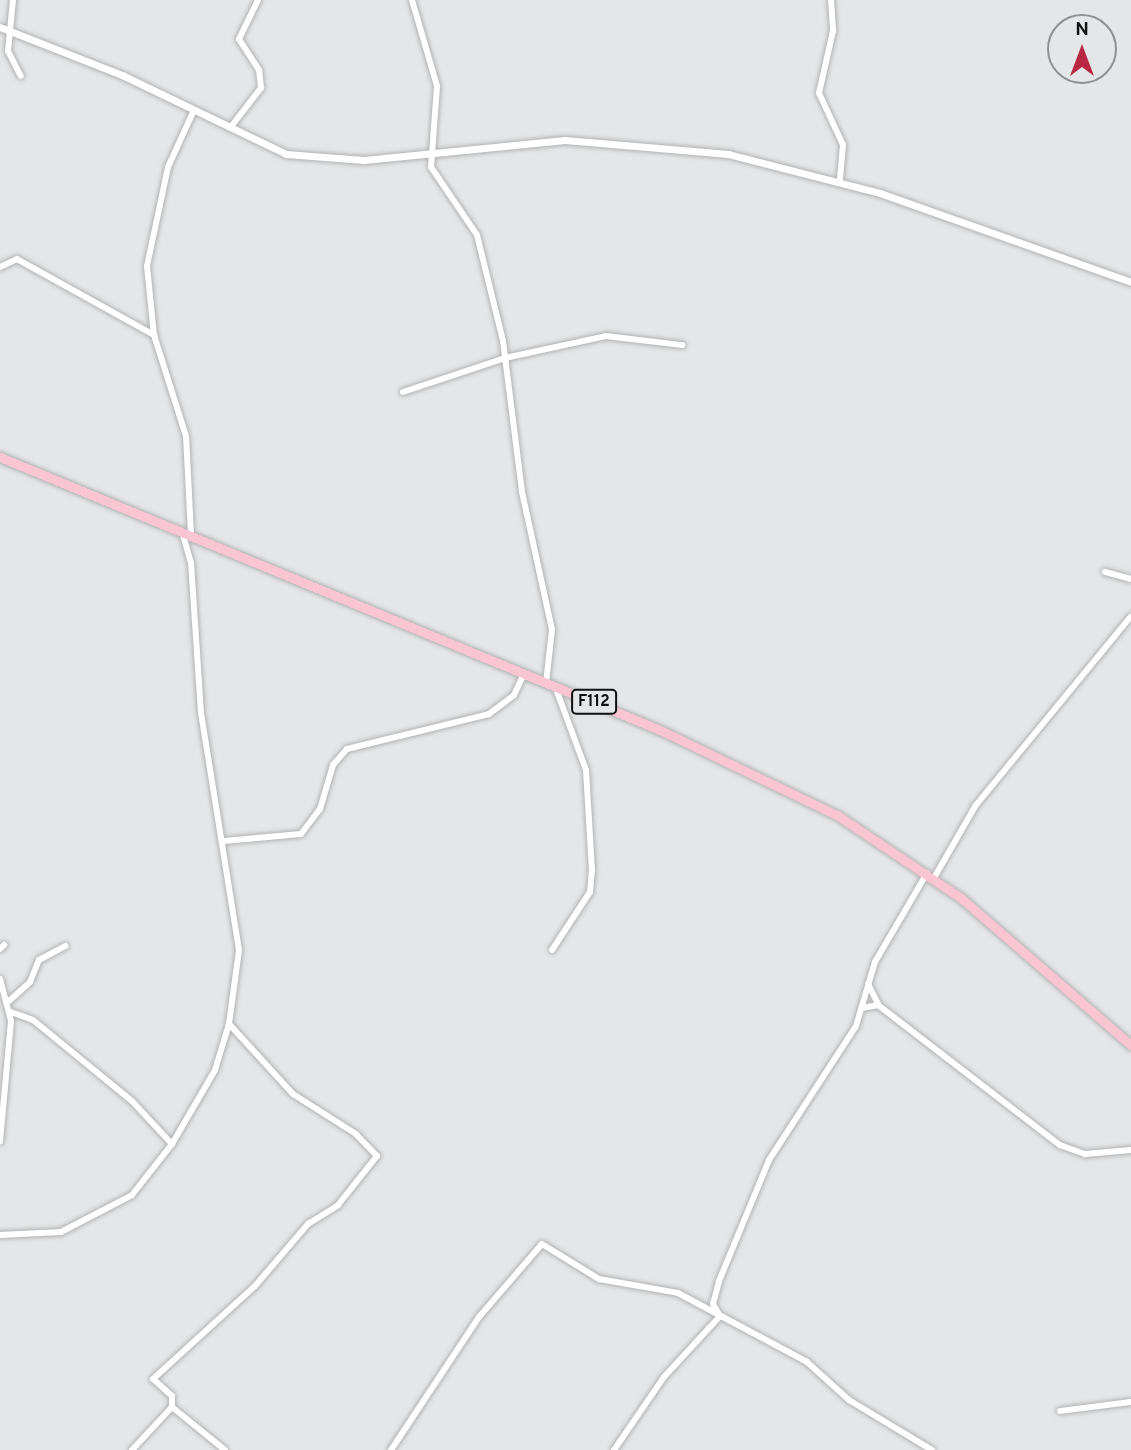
<!DOCTYPE html>
<html>
<head>
<meta charset="utf-8">
<style>
	body { margin:0 }
	#map { position:relative; width:1131px; height:1450px; overflow:hidden; background:#e5e6e7; font-family:Overpass,sans-serif }
	div>[style] { position:absolute }
	[style*='--x'] { left:calc(var(--x)*1px); top:calc(var(--y)*1px); width:calc(var(--w)*1px); rotate:calc(var(--a)*1deg) }
	.roads { filter:drop-shadow(0 0 2px #b2b3b4) drop-shadow(0 0 2px #b2b3b4) }
	.minor>* { height:6px; margin:-3px; padding:0 3px; transform-origin:3px; border-radius:3px; background:#fff }
	.tertiary>* { height:7px; margin:-3.5px; padding:0 3.5px; transform-origin:3.5px; border-radius:3.5px; background:#fff }
	.primary>* { height:9px; margin:-4.5px; padding:0 4.5px; transform-origin:4.5px; border-radius:4.5px; background:#fac5d3 }
	span { translate:-50% -50%; white-space:nowrap; text-align:center; line-height:1.15; -webkit-text-stroke:7px #e5e6e7; paint-order:stroke }
	.shield-label span { padding:2px 5px; background:#e5e6e7; border:2px solid; border-radius:5px; -webkit-text-stroke-width:0 }
	.shield-label { font-size:16px; color:#0f1010; font-weight:700 }
	.north { position:absolute; left:1047px; top:14px; width:70px; height:70px; box-sizing:border-box; background:#e5e6e7; border:2px solid #8f9091; border-radius:50%; rotate:0deg; font-size:19px; font-weight:700; line-height:28px; text-align:center; color:#0f1010 }
	.north::after { content:''; display:block; margin:auto; width:24px; height:32px; background:#b92742; clip-path:polygon(50% 0,100% 100%,50% 72%,0 100%) }
</style>
</head>
<body>
<div id="map">
	<div class="roads">
		<div class="minor">
			<div style="--x:13;--y:0;--w:51;--a:95.6"></div>
			<div style="--x:8;--y:51;--w:28;--a:63"></div>
			<div style="--x:412;--y:0;--w:90;--a:73.8"></div>
			<div style="--x:437;--y:86;--w:81;--a:94.2"></div>
			<div style="--x:431;--y:167;--w:82;--a:55.9"></div>
			<div style="--x:477;--y:235;--w:109;--a:76.2"></div>
			<div style="--x:503;--y:341;--w:152;--a:82.8"></div>
			<div style="--x:522;--y:492;--w:141;--a:77.7"></div>
			<div style="--x:552;--y:630;--w:53;--a:96.5"></div>
			<div style="--x:831;--y:0;--w:31;--a:86"></div>
			<div style="--x:833;--y:31;--w:64;--a:102.7"></div>
			<div style="--x:819;--y:93;--w:57;--a:65.2"></div>
			<div style="--x:843;--y:145;--w:37;--a:95"></div>
			<div style="--x:230;--y:128;--w:51;--a:-52.2"></div>
			<div style="--x:261;--y:88;--w:18;--a:-96"></div>
			<div style="--x:259;--y:70;--w:37;--a:-123"></div>
			<div style="--x:239;--y:39;--w:43;--a:-64"></div>
			<div style="--x:0;--y:267;--w:19;--a:-25"></div>
			<div style="--x:17;--y:259;--w:157;--a:29"></div>
			<div style="--x:403;--y:392;--w:108;--a:-18.4"></div>
			<div style="--x:505;--y:358;--w:103;--a:-12.3"></div>
			<div style="--x:606;--y:336;--w:77;--a:6.8"></div>
			<div style="--x:191;--y:534;--w:98;--a:-92.9"></div>
			<div style="--x:186;--y:436;--w:106;--a:-107.6"></div>
			<div style="--x:154;--y:335;--w:69;--a:-95.8"></div>
			<div style="--x:147;--y:266;--w:101;--a:-78"></div>
			<div style="--x:168;--y:167;--w:63;--a:-65.5"></div>
			<div style="--x:1105;--y:572;--w:27;--a:15"></div>
			<div style="--x:224;--y:841;--w:77;--a:-5.2"></div>
			<div style="--x:301;--y:834;--w:31;--a:-53"></div>
			<div style="--x:320;--y:809;--w:46;--a:-73.5"></div>
			<div style="--x:333;--y:765;--w:21;--a:-49"></div>
			<div style="--x:347;--y:749;--w:146;--a:-13.8"></div>
			<div style="--x:489;--y:714;--w:31;--a:-37"></div>
			<div style="--x:514;--y:695;--w:23;--a:-65"></div>
			<div style="--x:934;--y:878;--w:84;--a:-60.1"></div>
			<div style="--x:976;--y:805;--w:244;--a:-50.6"></div>
			<div style="--x:0;--y:949;--w:6;--a:-45"></div>
			<div style="--x:552;--y:950;--w:69;--a:-56.8"></div>
			<div style="--x:590;--y:892;--w:21;--a:-85"></div>
			<div style="--x:592;--y:871;--w:101;--a:-93.4"></div>
			<div style="--x:586;--y:770;--w:90;--a:-110.3"></div>
			<div style="--x:0;--y:979;--w:43;--a:75.3"></div>
			<div style="--x:11;--y:1021;--w:121;--a:95.2"></div>
			<div style="--x:868;--y:984;--w:22;--a:63"></div>
			<div style="--x:9;--y:1001;--w:28;--a:-42"></div>
			<div style="--x:30;--y:982;--w:24;--a:-68"></div>
			<div style="--x:39;--y:960;--w:30;--a:-28"></div>
			<div style="--x:862;--y:1008;--w:16;--a:-11"></div>
			<div style="--x:878;--y:1005;--w:230;--a:37.6"></div>
			<div style="--x:1060;--y:1145;--w:27;--a:20"></div>
			<div style="--x:1085;--y:1154;--w:46;--a:-5"></div>
			<div style="--x:11;--y:1012;--w:23;--a:20"></div>
			<div style="--x:33;--y:1020;--w:128;--a:39.3"></div>
			<div style="--x:132;--y:1101;--w:59;--a:47.1"></div>
			<div style="--x:0;--y:1235;--w:61;--a:-2.8"></div>
			<div style="--x:61;--y:1232;--w:80;--a:-27.5"></div>
			<div style="--x:132;--y:1195;--w:65;--a:-51.9"></div>
			<div style="--x:172;--y:1144;--w:86;--a:-59.8"></div>
			<div style="--x:215;--y:1070;--w:48;--a:-73.1"></div>
			<div style="--x:229;--y:1024;--w:75;--a:-82.3"></div>
			<div style="--x:239;--y:950;--w:240;--a:-99.1"></div>
			<div style="--x:201;--y:713;--w:150;--a:-93.8"></div>
			<div style="--x:191;--y:563;--w:33;--a:-106"></div>
			<div style="--x:172;--y:1407;--w:68;--a:39.1"></div>
			<div style="--x:1060;--y:1411;--w:72;--a:-7.2"></div>
			<div style="--x:132;--y:1450;--w:59;--a:-47.1"></div>
			<div style="--x:172;--y:1407;--w:11;--a:-90"></div>
			<div style="--x:172;--y:1396;--w:25;--a:-138"></div>
			<div style="--x:153;--y:1379;--w:138;--a:-42.4"></div>
			<div style="--x:255;--y:1286;--w:82;--a:-49.5"></div>
			<div style="--x:308;--y:1224;--w:36;--a:-32"></div>
			<div style="--x:338;--y:1205;--w:63;--a:-51.5"></div>
			<div style="--x:377;--y:1156;--w:30;--a:-134"></div>
			<div style="--x:356;--y:1134;--w:75;--a:-147.6"></div>
			<div style="--x:293;--y:1094;--w:95;--a:-132.4"></div>
			<div style="--x:391;--y:1450;--w:159;--a:-56.5"></div>
			<div style="--x:479;--y:1317;--w:96;--a:-49.2"></div>
			<div style="--x:542;--y:1244;--w:67;--a:31.6"></div>
			<div style="--x:599;--y:1279;--w:80;--a:10"></div>
			<div style="--x:678;--y:1293;--w:146;--a:28.1"></div>
			<div style="--x:807;--y:1362;--w:57;--a:42.1"></div>
			<div style="--x:849;--y:1400;--w:97;--a:31.1"></div>
			<div style="--x:614;--y:1450;--w:88;--a:-55.6"></div>
			<div style="--x:664;--y:1377;--w:83;--a:-47.4"></div>
			<div style="--x:720;--y:1316;--w:14;--a:-120"></div>
			<div style="--x:713;--y:1304;--w:24;--a:-75"></div>
			<div style="--x:719;--y:1281;--w:131;--a:-67.5"></div>
			<div style="--x:769;--y:1160;--w:160;--a:-57"></div>
			<div style="--x:856;--y:1026;--w:67;--a:-73.5"></div>
			<div style="--x:875;--y:962;--w:103;--a:-59.7"></div>
		</div>
		<div class="tertiary">
			<div style="--x:0;--y:27;--w:131;--a:21.5"></div>
			<div style="--x:122;--y:75;--w:182;--a:25.7"></div>
			<div style="--x:286;--y:154;--w:78;--a:4.4"></div>
			<div style="--x:364;--y:160;--w:202;--a:-5.7"></div>
			<div style="--x:565;--y:140;--w:164;--a:4.9"></div>
			<div style="--x:728;--y:154;--w:157;--a:14.4"></div>
			<div style="--x:880;--y:193;--w:266;--a:19.5"></div>
		</div>
		<div class="primary">
			<div style="--x:0;--y:457;--w:714;--a:22.47"></div>
			<div style="--x:660;--y:730;--w:196;--a:25.7"></div>
			<div style="--x:837;--y:815;--w:149;--a:33.8"></div>
			<div style="--x:961;--y:898;--w:225;--a:40.9"></div>
		</div>
	</div>
	<div class="shield-label">
		<span style="left:594px;top:702px">F112</span>
	</div>
	<div class="north">N</div>
</div>
</body>
</html>
